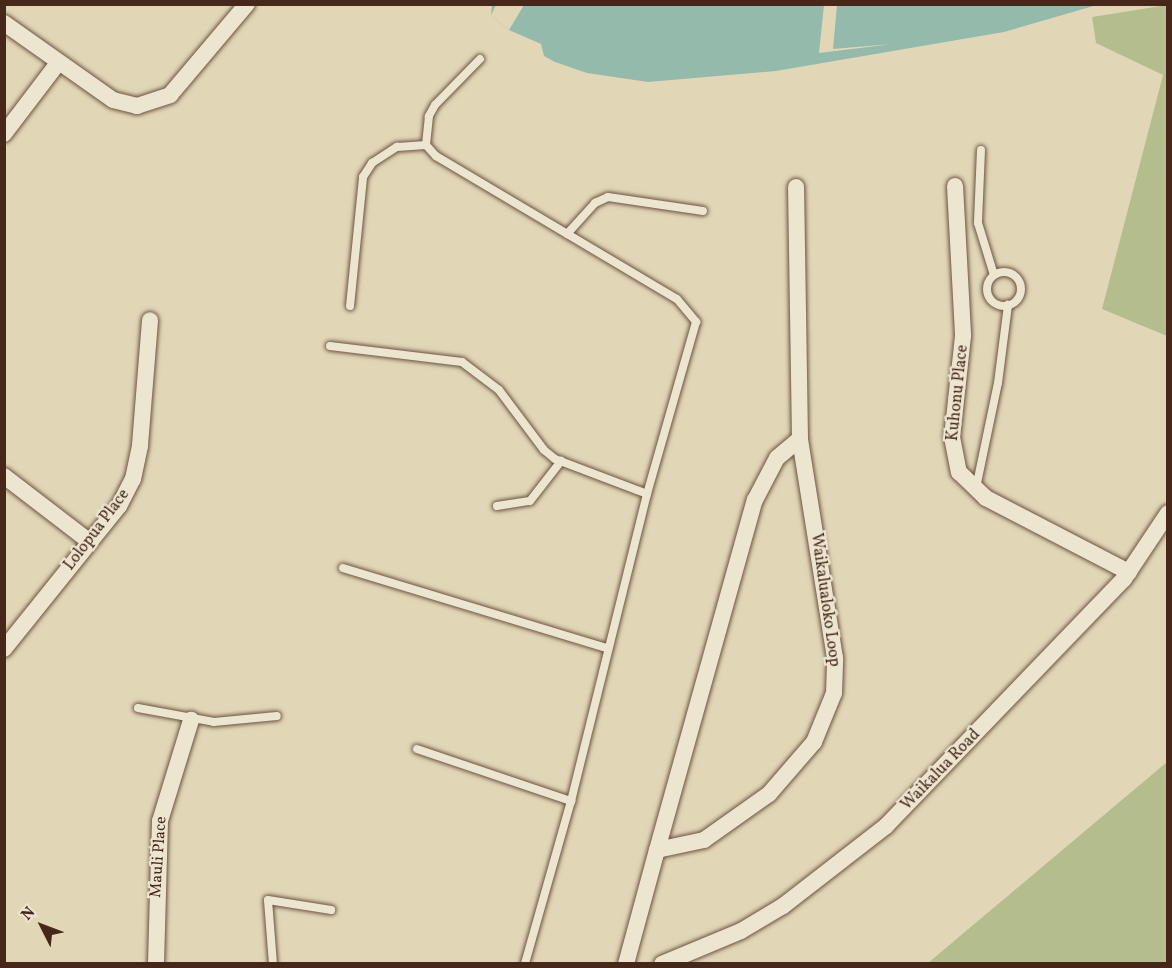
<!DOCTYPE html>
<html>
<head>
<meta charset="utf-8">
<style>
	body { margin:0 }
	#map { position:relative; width:1172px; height:968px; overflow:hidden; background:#e1d7b7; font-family:Vollkorn,serif }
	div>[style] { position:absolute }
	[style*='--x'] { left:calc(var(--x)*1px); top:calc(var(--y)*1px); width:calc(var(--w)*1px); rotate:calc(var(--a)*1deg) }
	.green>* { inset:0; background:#b4be8d }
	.water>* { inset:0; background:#94baac }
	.pier>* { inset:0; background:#e1d7b7 }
	.roads { filter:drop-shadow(0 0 2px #6d5341) drop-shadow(0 0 2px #6d5341) }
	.service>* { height:8px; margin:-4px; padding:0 4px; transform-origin:4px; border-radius:4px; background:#ece5d0 }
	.service>.ring { margin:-4px; padding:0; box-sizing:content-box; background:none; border:8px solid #ece5d0; border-radius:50% }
	.minor>* { height:16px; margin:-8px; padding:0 8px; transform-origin:8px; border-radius:8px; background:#ece5d0 }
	span { translate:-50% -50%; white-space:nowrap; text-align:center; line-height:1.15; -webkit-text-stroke:4.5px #ece5d0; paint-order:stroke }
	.street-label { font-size:16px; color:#46271a }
	.frame { position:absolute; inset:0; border:6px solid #46271a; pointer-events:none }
	.north { position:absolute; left:12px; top:896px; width:60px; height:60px; -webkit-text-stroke:4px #ece5d0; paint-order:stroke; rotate:312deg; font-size:16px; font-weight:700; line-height:24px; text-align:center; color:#46271a }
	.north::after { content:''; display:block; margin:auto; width:21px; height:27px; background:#46271a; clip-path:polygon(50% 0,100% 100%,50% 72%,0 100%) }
</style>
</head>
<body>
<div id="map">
	<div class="green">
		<div style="clip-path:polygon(1167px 5px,1168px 5px,1167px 336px,1102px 309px,1163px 75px,1096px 43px,1092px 17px)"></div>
		<div style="clip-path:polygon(1167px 762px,1167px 963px,928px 963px)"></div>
	</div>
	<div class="water">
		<div style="clip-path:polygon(492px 4px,1097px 5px,1004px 32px,776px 71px,648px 82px,587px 73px,555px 62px,544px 56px,541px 44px,509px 30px,491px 15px)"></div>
	</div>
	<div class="pier">
		<div style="clip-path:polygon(496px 5px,524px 5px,509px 30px,491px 15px)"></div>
		<div style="clip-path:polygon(824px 5px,837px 5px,833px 49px,893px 44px,819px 53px)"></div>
	</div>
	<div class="roads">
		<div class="service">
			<div style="--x:480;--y:59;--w:64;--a:134.4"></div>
			<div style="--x:435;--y:105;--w:13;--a:119"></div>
			<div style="--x:429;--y:116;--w:29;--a:96"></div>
			<div style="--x:426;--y:145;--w:15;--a:48"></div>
			<div style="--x:436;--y:156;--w:280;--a:30.7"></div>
			<div style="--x:677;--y:299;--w:30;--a:50"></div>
			<div style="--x:696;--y:322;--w:179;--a:105.9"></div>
			<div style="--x:647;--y:494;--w:316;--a:103.9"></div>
			<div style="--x:571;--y:801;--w:169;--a:105.8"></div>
			<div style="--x:981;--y:150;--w:73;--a:92.4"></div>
			<div style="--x:978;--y:223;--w:54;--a:72.9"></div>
			<div style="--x:567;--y:234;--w:42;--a:-47.9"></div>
			<div style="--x:595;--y:203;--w:14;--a:-25"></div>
			<div style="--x:608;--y:197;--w:96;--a:8.4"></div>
			<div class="ring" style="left:987px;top:272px;width:26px;height:26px"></div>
			<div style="--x:350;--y:306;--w:130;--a:-84.2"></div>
			<div style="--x:363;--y:177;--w:17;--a:-57"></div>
			<div style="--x:372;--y:163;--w:30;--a:-33"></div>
			<div style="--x:397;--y:147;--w:29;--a:-4"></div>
			<div style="--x:330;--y:346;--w:133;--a:6.9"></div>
			<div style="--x:462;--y:362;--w:46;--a:37.1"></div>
			<div style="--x:499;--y:390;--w:75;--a:53.1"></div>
			<div style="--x:544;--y:450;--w:14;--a:39"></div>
			<div style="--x:555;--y:459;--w:98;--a:20.8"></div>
			<div style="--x:976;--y:488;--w:107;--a:-78.2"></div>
			<div style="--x:998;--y:383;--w:79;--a:-82.7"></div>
			<div style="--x:497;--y:506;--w:33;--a:-9"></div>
			<div style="--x:530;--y:501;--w:51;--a:-52.2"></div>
			<div style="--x:343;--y:568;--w:276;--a:16.9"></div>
			<div style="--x:138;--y:708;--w:77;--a:10.4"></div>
			<div style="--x:214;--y:722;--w:63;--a:-5.4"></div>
			<div style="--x:417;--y:749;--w:163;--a:18.7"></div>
			<div style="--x:273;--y:964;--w:64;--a:-94.5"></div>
			<div style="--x:268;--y:900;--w:64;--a:9"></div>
		</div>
		<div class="minor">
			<div style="--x:4;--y:23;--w:133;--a:35.2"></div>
			<div style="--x:113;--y:100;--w:25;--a:14"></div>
			<div style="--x:137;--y:106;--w:35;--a:-18"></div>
			<div style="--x:170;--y:95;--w:119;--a:-49.8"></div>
			<div style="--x:4;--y:134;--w:89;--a:-52.7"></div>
			<div style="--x:955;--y:186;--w:150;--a:86.9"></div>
			<div style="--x:963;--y:336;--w:102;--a:96.2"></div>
			<div style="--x:952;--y:437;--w:36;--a:79"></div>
			<div style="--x:959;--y:472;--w:37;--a:44"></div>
			<div style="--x:986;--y:498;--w:161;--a:27.4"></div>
			<div style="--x:4;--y:476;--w:108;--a:37.5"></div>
			<div style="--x:4;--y:649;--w:184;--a:-51.2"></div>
			<div style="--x:119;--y:506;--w:30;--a:-63"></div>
			<div style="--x:133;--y:479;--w:35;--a:-78"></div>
			<div style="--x:140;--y:445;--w:125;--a:-85.4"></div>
			<div style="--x:657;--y:850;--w:363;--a:-74.4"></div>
			<div style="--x:755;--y:500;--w:47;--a:-62.4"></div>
			<div style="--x:777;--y:458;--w:30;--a:-40"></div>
			<div style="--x:156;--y:964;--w:143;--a:-88.4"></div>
			<div style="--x:160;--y:821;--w:106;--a:-72.9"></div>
			<div style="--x:626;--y:964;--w:118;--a:-74.8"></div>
			<div style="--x:657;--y:850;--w:48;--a:-12"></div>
			<div style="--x:704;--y:840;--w:80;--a:-35.3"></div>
			<div style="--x:769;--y:794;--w:69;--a:-49.1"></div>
			<div style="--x:814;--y:742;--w:53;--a:-67.8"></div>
			<div style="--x:834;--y:693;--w:35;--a:-88"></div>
			<div style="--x:835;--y:658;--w:222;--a:-99.1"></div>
			<div style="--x:800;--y:439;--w:252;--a:-90.9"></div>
			<div style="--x:662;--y:964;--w:86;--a:-22.7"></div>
			<div style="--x:741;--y:931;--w:49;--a:-30.8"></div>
			<div style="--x:783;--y:906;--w:130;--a:-37.8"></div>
			<div style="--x:886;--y:826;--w:343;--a:-46.1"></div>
			<div style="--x:1124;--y:579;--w:79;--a:-56.3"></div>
		</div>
	</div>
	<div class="street-label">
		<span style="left:958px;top:393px;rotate:-84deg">Kuhonu Place</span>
		<span style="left:97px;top:530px;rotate:-53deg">Lolopua Place</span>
		<span style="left:825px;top:600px;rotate:82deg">Waikalualoko Loop</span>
		<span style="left:941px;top:770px;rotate:-46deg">Waikalua Road</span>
		<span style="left:159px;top:857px;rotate:-86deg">Mauli Place</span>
	</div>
	<div class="frame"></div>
	<div class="north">N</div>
</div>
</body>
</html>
